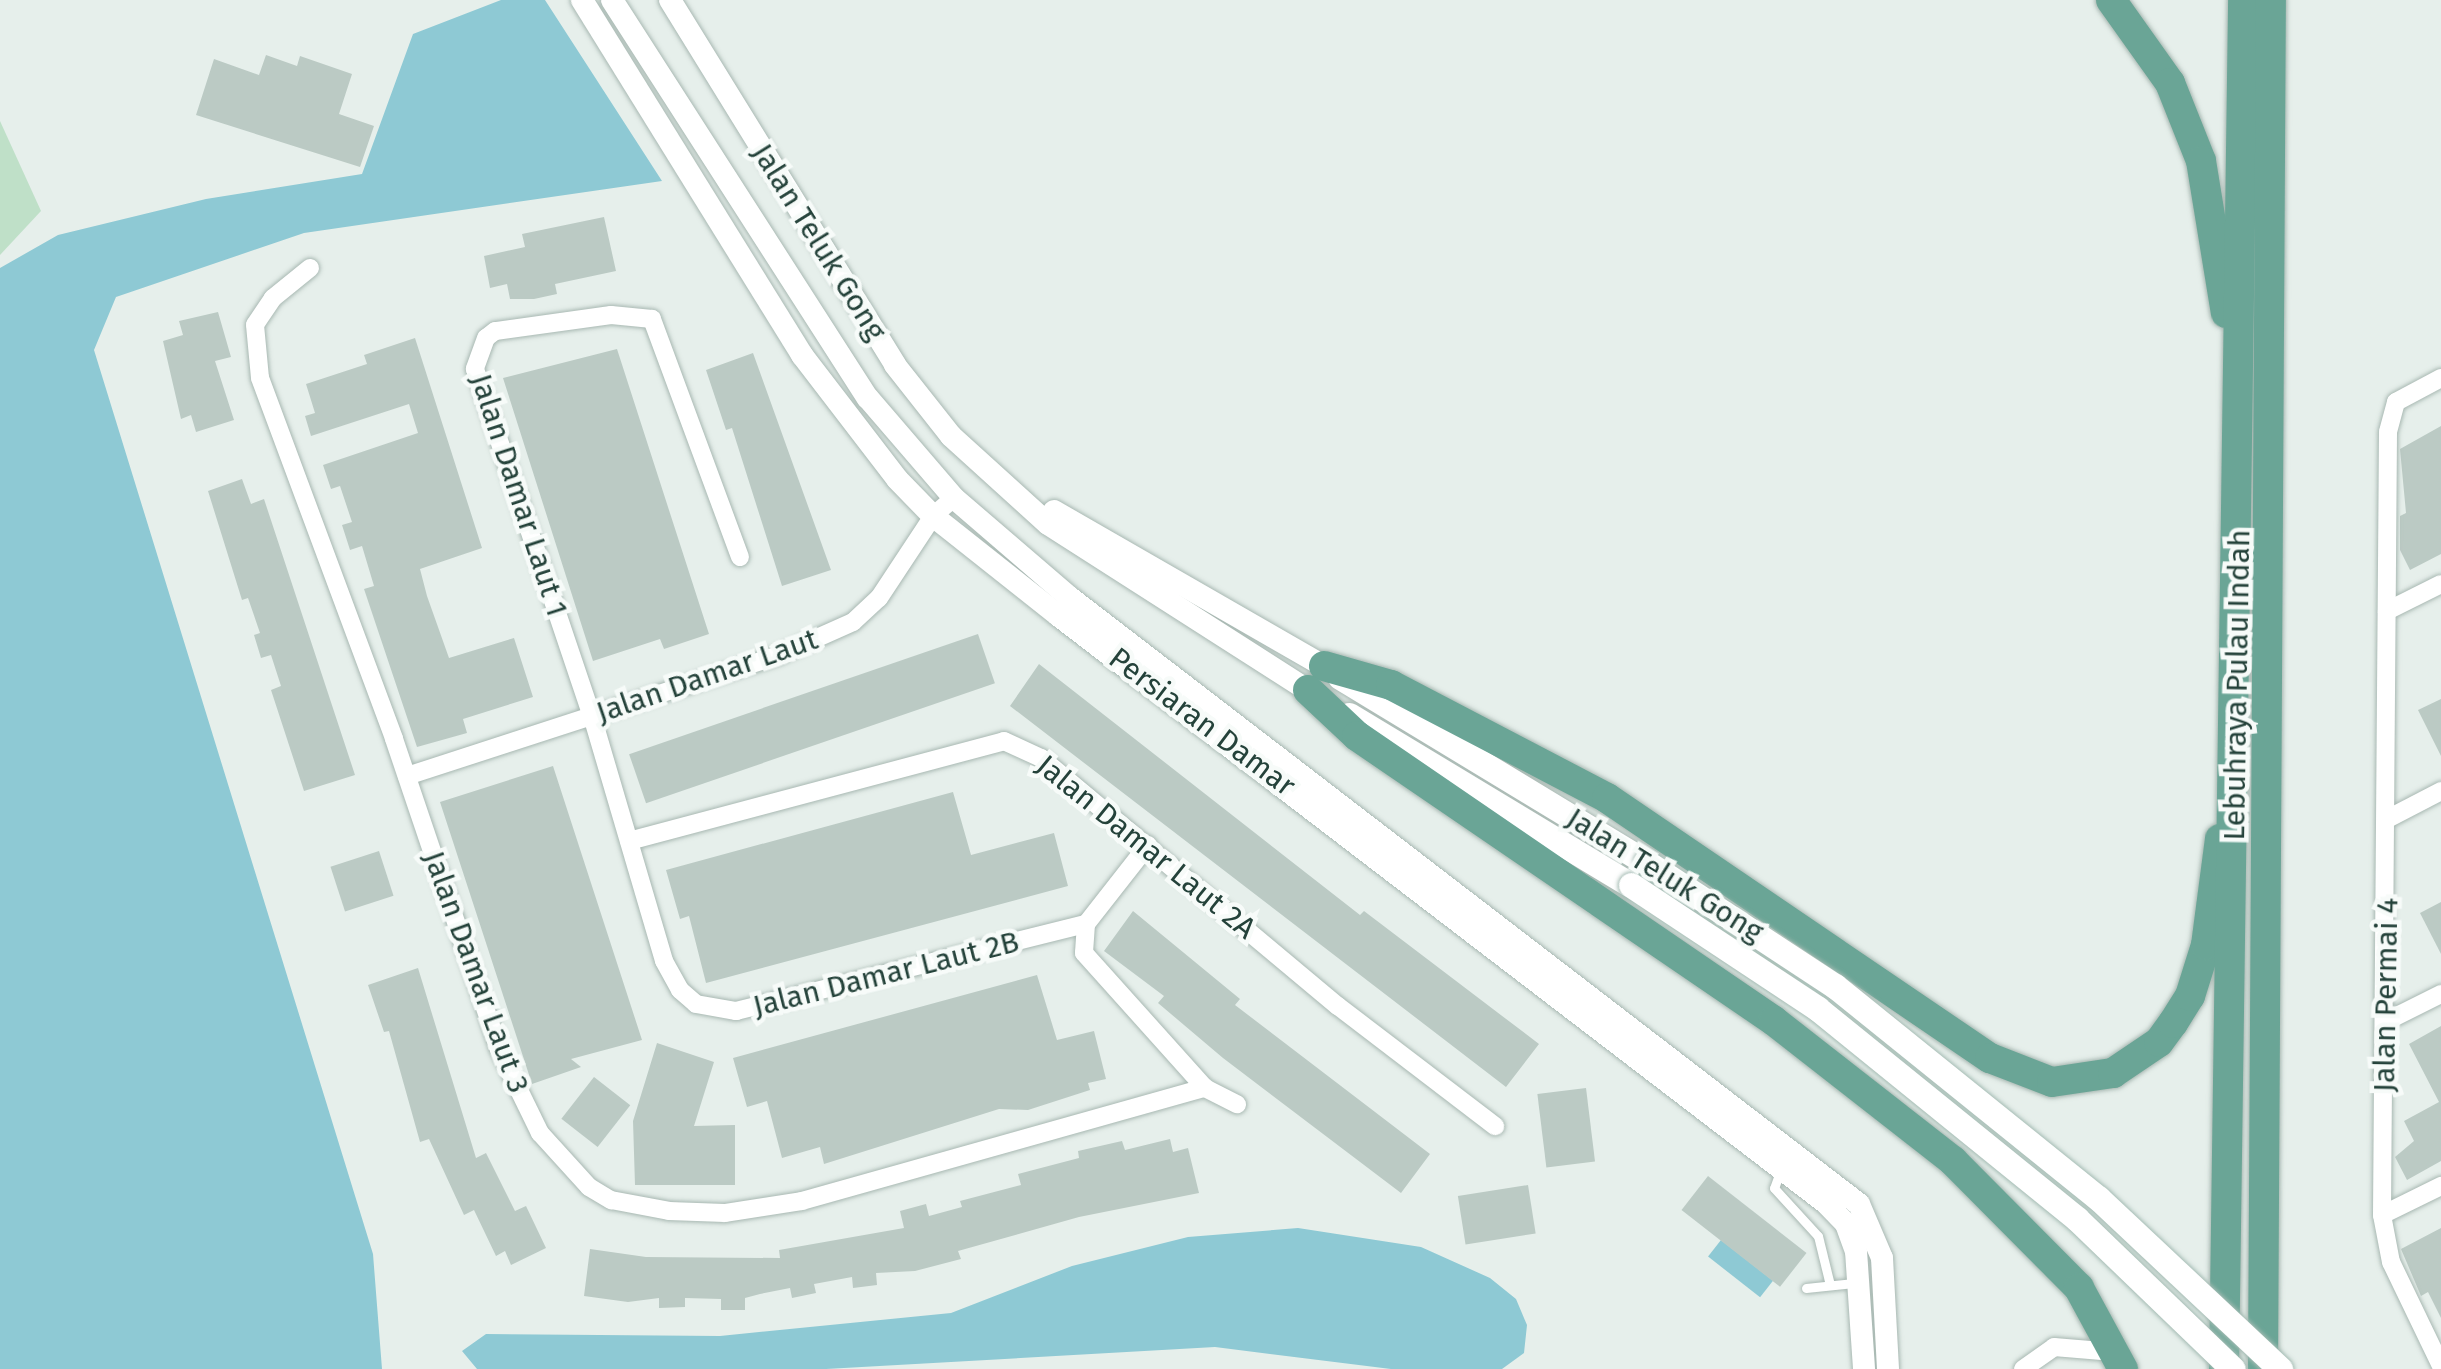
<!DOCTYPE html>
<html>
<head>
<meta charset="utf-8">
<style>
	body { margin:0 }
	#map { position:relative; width:2441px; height:1369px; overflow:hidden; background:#e6efeb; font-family:"Fira Sans",sans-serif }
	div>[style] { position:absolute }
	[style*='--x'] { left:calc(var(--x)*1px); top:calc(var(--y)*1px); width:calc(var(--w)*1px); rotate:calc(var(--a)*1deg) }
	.green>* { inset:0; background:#bfe0c8 }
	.water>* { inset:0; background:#8ec9d4; transform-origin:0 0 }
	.building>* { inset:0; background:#bbcac4; transform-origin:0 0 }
	.roads { filter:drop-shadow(0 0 2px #a8b8b2) drop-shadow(0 0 2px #a8b8b2) }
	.service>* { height:9px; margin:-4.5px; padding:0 4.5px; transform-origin:4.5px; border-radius:4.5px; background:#fff }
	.minor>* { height:18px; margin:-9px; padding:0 9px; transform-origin:9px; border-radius:9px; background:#fff }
	.tertiary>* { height:22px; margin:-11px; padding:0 11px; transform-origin:11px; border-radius:11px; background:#fff }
	.secondary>* { height:25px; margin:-12.5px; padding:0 12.5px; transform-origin:12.5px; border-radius:12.5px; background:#fff }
	.primary>* { height:30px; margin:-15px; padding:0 15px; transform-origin:15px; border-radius:15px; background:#6aa596 }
	.bridges { filter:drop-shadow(0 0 2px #a4bbb3) drop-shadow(0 0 2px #a4bbb3) }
	.secondary-bridge>* { height:25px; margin:-12.5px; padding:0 12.5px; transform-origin:12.5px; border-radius:12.5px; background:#fff }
	span { translate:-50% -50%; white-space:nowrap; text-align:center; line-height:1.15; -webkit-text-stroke:9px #f7fbf9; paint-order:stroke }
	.street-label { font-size:30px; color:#24423a }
</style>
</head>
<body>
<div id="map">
	<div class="green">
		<div style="clip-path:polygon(0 121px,41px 211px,0 255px)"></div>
	</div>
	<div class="water">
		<div style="clip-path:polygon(501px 0,545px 0,662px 181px,304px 233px,116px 297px,94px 350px,373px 1254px,382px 1369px,0 1369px,0 268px,58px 235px,206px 199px,362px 174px,413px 34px)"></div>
		<div style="clip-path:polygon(1298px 1228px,1421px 1247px,1490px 1278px,1516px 1299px,1527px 1325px,1524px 1353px,1502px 1369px,1391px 1369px,1215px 1347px,826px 1369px,477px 1369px,462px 1351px,486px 1334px,720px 1336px,951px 1313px,1072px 1266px,1188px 1237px)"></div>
		<div style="left:1721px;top:1240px;width:66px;height:21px;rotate:38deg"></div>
	</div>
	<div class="building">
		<div style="clip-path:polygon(266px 55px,297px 66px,300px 56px,352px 74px,339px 114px,374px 126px,360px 167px,196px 115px,214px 59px,259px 75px)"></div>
		<div style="clip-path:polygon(604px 217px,616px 271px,555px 284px,557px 294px,534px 299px,510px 299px,507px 284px,490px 288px,484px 256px,525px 247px,522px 234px)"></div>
		<div style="clip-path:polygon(218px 312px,231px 357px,215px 361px,234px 420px,196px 432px,191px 415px,181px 419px,163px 341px,183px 335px,179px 321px)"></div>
		<div style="clip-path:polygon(415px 338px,482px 548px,420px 569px,427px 596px,449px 658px,514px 638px,533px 697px,463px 719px,467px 733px,417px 747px,364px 589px,374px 586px,362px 546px,350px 550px,342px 525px,352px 522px,340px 486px,331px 489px,323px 465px,418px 433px,409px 404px,311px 436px,305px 416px,315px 413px,306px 384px,367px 364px,364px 355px)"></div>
		<div style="clip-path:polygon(617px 349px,709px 634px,664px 649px,660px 639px,593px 661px,503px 378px)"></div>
		<div style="clip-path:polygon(753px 353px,831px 570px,782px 586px,732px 428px,726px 430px,706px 370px)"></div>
		<div style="clip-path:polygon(2441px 426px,2441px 554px,2410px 570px,2400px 550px,2400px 516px,2406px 513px,2400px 449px)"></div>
		<div style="clip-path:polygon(242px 479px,251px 504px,264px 499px,355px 775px,304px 791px,271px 690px,281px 686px,271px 655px,261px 658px,254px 635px,260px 633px,248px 598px,242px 600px,208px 491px)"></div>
		<div style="left:978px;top:634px;width:52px;height:369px;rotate:71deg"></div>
		<div style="clip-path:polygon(1039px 664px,1360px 915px,1364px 911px,1539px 1044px,1506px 1087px,1010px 706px)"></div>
		<div style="clip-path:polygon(2441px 699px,2441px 756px,2418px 710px)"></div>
		<div style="clip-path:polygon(553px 766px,642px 1040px,571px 1059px,581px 1067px,532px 1084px,440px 802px)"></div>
		<div style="clip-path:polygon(953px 792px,971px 855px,1054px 833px,1068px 886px,706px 983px,689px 916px,680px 919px,666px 870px)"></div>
		<div style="left:379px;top:851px;width:47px;height:51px;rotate:72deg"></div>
		<div style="clip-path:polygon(2441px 902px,2441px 954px,2420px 913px)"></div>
		<div style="clip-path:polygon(1133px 911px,1240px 999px,1235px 1005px,1430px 1154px,1401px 1193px,1223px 1058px,1158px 1003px,1164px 996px,1104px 951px)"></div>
		<div style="clip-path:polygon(418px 968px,476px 1158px,486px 1153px,515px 1211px,526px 1206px,546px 1248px,511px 1265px,505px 1251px,496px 1256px,474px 1210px,464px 1215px,429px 1139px,420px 1142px,389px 1031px,384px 1032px,368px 985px)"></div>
		<div style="clip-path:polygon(1037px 975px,1057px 1040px,1094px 1031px,1106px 1079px,1088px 1083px,1090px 1090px,1028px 1110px,999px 1109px,824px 1164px,820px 1147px,782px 1158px,767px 1101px,747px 1107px,733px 1058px)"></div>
		<div style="clip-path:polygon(2441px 1026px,2441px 1161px,2407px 1180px,2395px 1157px,2414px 1141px,2404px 1121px,2439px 1102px,2409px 1044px)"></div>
		<div style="clip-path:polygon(657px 1043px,714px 1062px,694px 1126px,735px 1125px,735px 1185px,635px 1185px,633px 1121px)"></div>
		<div style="left:594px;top:1077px;width:46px;height:53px;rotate:38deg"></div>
		<div style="left:1586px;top:1088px;width:74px;height:49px;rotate:83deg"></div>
		<div style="clip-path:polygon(1170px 1139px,1173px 1152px,1188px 1148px,1199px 1193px,1079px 1217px,958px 1251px,961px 1259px,915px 1271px,876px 1273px,877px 1285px,853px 1288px,852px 1277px,814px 1284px,816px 1293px,792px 1298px,790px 1288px,760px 1294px,745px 1298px,745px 1310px,721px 1310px,721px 1299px,685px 1298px,685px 1307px,659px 1308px,659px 1298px,628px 1302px,584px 1296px,590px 1249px,646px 1257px,780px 1258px,779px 1250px,904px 1228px,900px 1211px,926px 1204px,929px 1216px,962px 1207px,960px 1201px,1021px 1185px,1018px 1174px,1079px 1158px,1078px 1151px,1122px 1141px,1125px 1150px)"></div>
		<div style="left:1708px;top:1176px;width:125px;height:43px;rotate:38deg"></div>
		<div style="left:1528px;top:1185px;width:49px;height:71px;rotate:81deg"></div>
		<div style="clip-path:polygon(2441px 1228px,2441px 1318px,2428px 1292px,2421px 1296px,2401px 1249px)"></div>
	</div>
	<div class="roads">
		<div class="service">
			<div style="--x:1781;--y:1169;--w:20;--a:110"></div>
			<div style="--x:1774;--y:1188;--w:65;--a:47.5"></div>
			<div style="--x:1818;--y:1236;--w:50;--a:76.2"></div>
			<div style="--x:1806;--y:1288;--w:48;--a:-5.9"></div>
		</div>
		<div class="minor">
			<div style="--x:310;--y:268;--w:48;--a:141"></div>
			<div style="--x:273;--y:298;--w:32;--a:124"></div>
			<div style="--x:255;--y:325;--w:53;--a:84.6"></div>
			<div style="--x:260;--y:378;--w:385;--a:69.6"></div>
			<div style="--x:394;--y:739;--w:325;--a:71.3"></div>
			<div style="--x:498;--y:1047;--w:96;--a:64"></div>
			<div style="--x:540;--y:1133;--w:73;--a:47.8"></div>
			<div style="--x:589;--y:1187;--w:26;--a:31"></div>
			<div style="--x:611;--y:1200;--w:59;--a:10.7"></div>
			<div style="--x:669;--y:1211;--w:56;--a:2"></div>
			<div style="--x:725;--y:1213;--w:78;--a:-8.9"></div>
			<div style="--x:802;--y:1201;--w:419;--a:-15.7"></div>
			<div style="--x:2441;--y:378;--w:51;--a:151.9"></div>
			<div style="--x:2396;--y:402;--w:31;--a:105"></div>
			<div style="--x:2388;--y:432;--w:783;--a:90.44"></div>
			<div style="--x:2382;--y:1215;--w:48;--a:79.2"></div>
			<div style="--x:2391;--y:1262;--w:115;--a:64.3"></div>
			<div style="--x:740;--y:557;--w:254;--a:-110.3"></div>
			<div style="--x:652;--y:319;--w:41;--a:-174.4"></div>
			<div style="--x:611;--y:315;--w:117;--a:172.1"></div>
			<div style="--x:495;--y:331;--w:11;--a:142"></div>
			<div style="--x:486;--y:338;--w:33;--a:110"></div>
			<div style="--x:475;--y:369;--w:366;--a:71.4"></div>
			<div style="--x:592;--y:716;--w:255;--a:73.6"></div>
			<div style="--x:664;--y:961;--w:33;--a:61"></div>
			<div style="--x:680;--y:990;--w:21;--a:41"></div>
			<div style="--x:696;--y:1004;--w:41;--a:9.9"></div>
			<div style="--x:736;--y:1011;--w:361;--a:-14"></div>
			<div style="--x:2387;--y:611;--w:60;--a:-26.6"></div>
			<div style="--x:407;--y:776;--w:391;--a:-18"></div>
			<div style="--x:779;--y:655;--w:81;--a:-24"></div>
			<div style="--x:853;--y:622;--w:35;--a:-43"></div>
			<div style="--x:879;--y:598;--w:98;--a:-56.6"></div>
			<div style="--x:933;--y:516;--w:28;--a:-41"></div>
			<div style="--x:2389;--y:818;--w:59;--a:-27.4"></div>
			<div style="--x:629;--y:841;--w:388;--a:-14.9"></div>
			<div style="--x:1004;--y:741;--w:41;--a:24.7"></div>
			<div style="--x:1041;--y:758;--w:387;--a:39.9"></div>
			<div style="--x:1338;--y:1006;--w:198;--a:37.4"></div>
			<div style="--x:1148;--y:845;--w:100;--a:128.1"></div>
			<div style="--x:1086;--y:924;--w:29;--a:94"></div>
			<div style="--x:1084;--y:953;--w:181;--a:48.1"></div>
			<div style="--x:1205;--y:1088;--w:36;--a:27"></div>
			<div style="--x:2385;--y:1022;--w:63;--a:-26.6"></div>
			<div style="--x:2382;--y:1215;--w:66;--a:-26.2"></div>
			<div style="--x:2023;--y:1369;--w:38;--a:-35"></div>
			<div style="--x:2054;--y:1347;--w:60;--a:4.8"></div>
		</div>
		<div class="tertiary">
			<div style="--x:582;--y:0;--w:418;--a:58.2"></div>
			<div style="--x:802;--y:355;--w:156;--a:52.5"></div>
			<div style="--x:897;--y:479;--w:52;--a:45.8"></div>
			<div style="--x:933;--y:516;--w:161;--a:38.4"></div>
			<div style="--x:1059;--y:616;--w:966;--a:37.43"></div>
			<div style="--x:1826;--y:1203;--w:29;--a:46"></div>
			<div style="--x:1846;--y:1224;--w:29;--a:70"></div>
			<div style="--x:1856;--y:1251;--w:118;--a:86.1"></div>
			<div style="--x:612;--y:0;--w:473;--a:57.3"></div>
			<div style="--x:868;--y:398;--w:132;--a:49.3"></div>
			<div style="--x:954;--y:498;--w:152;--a:40.7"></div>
			<div style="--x:1069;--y:597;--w:996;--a:37.54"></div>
			<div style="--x:1859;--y:1204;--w:59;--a:66.9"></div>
			<div style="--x:1882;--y:1258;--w:111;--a:86.9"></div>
			<div style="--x:670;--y:0;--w:429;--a:58.3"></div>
			<div style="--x:895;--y:365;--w:90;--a:51.7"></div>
			<div style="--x:951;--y:436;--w:131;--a:42.2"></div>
			<div style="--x:1048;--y:524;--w:308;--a:32.6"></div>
			<div style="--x:1054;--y:511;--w:311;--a:29.9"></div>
		</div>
		<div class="secondary">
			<div style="--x:1340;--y:677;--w:358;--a:31.2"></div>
			<div style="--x:1349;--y:715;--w:329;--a:31.1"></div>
		</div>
		<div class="primary">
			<div style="--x:2111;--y:0;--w:102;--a:54.6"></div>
			<div style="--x:2170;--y:83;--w:84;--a:68.3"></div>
			<div style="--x:2201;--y:161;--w:154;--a:80.7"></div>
			<div style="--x:1324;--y:666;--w:70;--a:15.8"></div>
			<div style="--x:1391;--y:685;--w:244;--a:27.6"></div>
			<div style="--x:1607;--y:798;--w:463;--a:34.2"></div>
			<div style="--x:1990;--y:1058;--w:66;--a:21.2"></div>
			<div style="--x:2052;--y:1082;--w:62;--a:-8.4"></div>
			<div style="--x:2113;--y:1073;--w:55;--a:-34"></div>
			<div style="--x:2159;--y:1042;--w:24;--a:-54"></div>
			<div style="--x:2173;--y:1023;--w:32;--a:-58"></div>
			<div style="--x:2190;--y:996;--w:53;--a:-72.6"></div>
			<div style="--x:2206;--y:945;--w:107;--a:-82.5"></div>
			<div style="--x:1308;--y:690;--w:67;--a:43.2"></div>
			<div style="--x:1357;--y:736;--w:505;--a:34.35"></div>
			<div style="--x:1774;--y:1021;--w:227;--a:38"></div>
			<div style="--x:1953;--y:1161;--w:179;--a:45.2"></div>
			<div style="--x:2079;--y:1288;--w:92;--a:61.5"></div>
			<div style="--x:2224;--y:1369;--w:1369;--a:-89.2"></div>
			<div style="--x:2263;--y:1369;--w:1369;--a:-89.67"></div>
		</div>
	</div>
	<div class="bridges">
		<div class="secondary-bridge">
			<div style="--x:1646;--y:862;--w:226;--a:33.3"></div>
			<div style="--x:1835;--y:986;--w:338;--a:38.9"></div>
			<div style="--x:2098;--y:1198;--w:250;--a:43.2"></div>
			<div style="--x:1631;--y:885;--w:224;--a:33.5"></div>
			<div style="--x:1818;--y:1009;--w:333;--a:39"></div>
			<div style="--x:2077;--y:1219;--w:216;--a:43.9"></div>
		</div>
	</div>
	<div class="street-label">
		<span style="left:819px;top:242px;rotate:58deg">Jalan Teluk Gong</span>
		<span style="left:519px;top:495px;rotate:72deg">Jalan Damar Laut 1</span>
		<span style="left:707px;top:676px;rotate:-19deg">Jalan Damar Laut</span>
		<span style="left:2237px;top:685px;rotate:-89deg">Lebuhraya Pulau Indah</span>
		<span style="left:1202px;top:722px;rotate:37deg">Persiaran Damar</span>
		<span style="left:1146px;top:847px;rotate:39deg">Jalan Damar Laut 2A</span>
		<span style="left:1665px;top:875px;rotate:32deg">Jalan Teluk Gong</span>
		<span style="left:476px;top:972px;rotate:70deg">Jalan Damar Laut 3</span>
		<span style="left:886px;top:974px;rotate:-14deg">Jalan Damar Laut 2B</span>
		<span style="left:2386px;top:995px;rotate:-89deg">Jalan Permai 4</span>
	</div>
</div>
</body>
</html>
